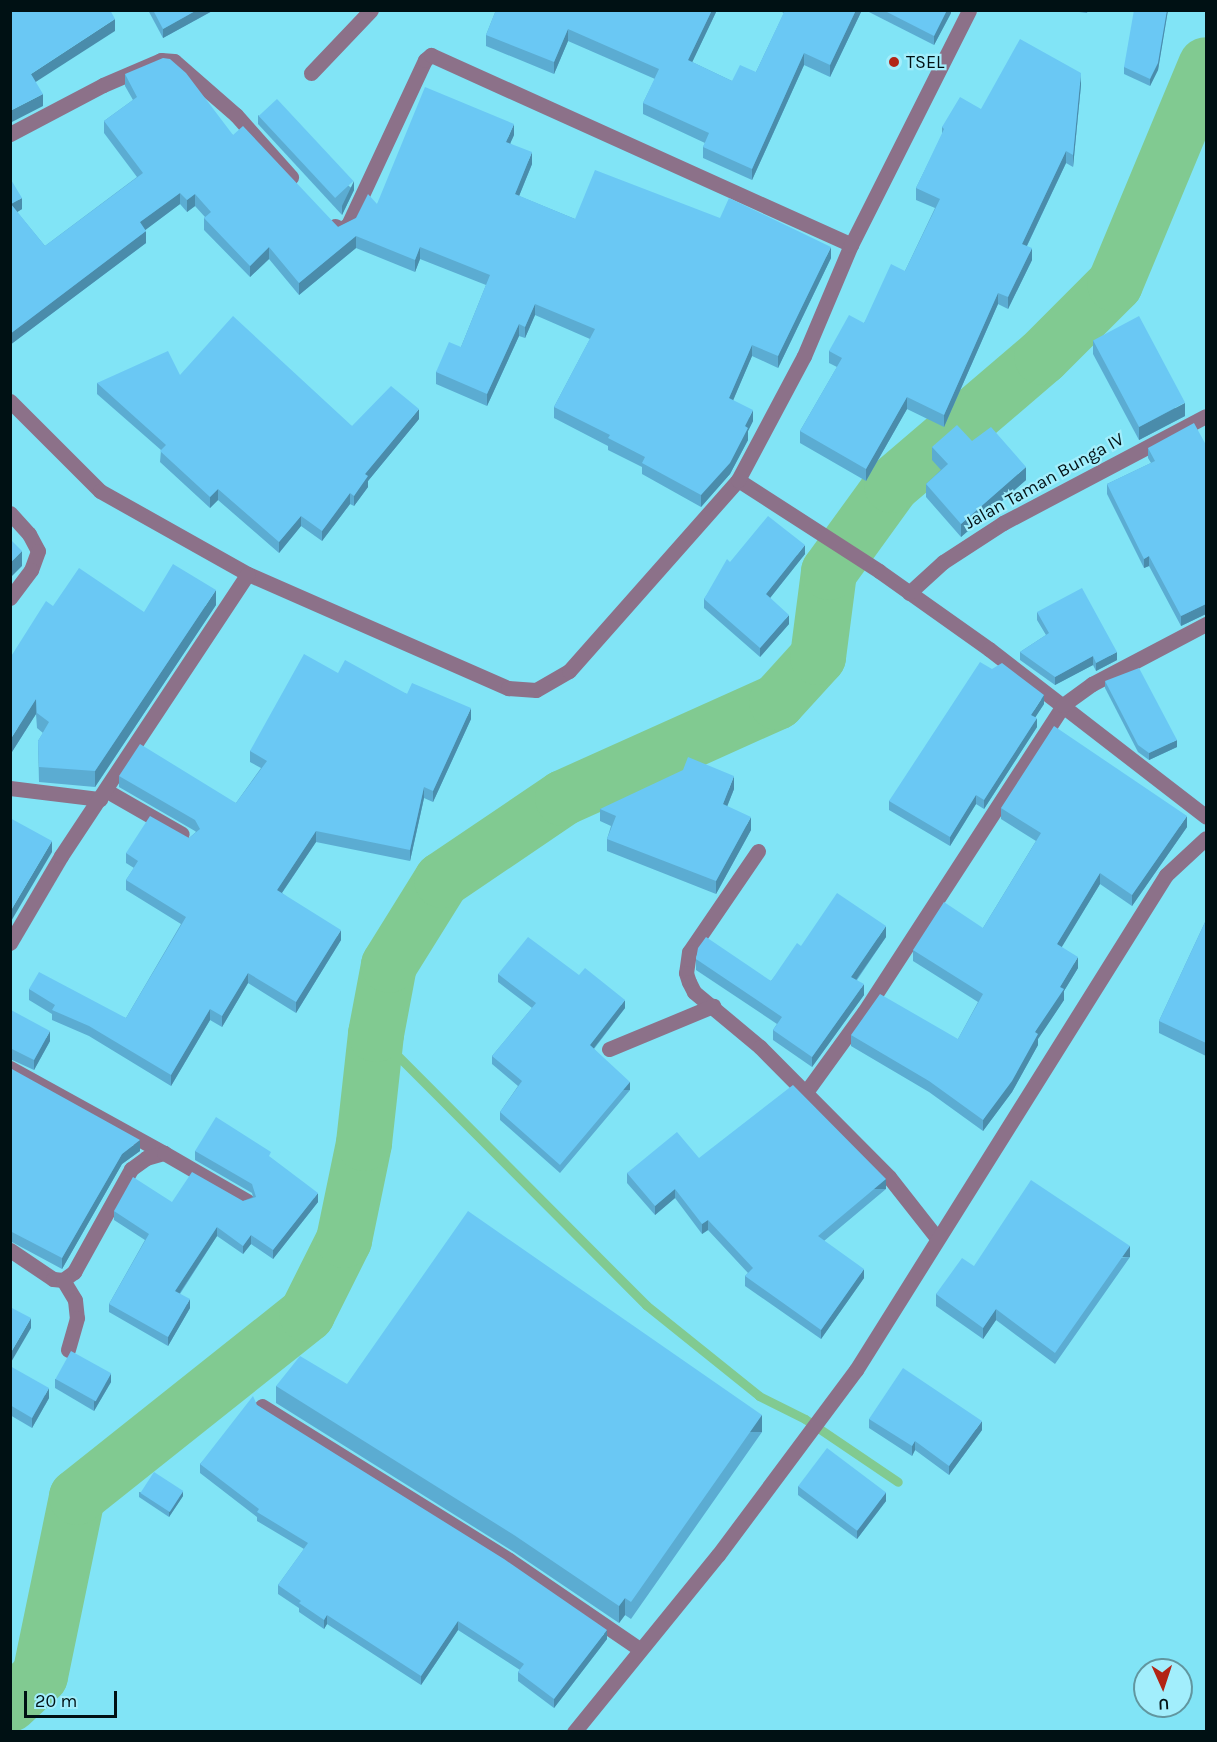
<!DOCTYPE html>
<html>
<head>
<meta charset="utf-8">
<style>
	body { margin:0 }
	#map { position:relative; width:1217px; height:1742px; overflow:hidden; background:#81e4f6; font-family:Karla,sans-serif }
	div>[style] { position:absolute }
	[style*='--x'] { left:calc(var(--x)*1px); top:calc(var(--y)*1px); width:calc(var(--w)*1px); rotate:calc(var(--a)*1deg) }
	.stream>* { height:9px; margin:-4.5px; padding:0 4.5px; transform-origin:4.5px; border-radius:4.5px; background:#81ca91 }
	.river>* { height:56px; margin:-28px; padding:0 28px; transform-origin:28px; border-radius:28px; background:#81ca91 }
	.minor>* { height:15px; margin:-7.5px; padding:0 7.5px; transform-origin:7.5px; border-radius:7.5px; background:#8c7189 }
	.wall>* { inset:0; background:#5bacd2 }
	.shaded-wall>* { inset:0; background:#4a8cab; transform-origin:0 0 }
	.building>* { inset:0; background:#6ac8f4; transform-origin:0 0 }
	.dots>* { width:16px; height:16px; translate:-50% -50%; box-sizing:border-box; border:3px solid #a2eefc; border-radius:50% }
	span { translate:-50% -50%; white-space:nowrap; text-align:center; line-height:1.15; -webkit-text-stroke:4.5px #a2eefc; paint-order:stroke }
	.poi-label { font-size:18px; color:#001114 }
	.left { translate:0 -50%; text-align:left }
	.street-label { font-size:18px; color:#001114 }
	.frame { position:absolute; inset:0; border:12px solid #001114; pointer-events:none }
	.north { position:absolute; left:1133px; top:1658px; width:60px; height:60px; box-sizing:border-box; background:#a2eefc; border:2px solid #61969f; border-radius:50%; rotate:177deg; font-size:16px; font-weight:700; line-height:24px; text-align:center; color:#001114 }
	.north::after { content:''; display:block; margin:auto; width:21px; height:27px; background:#b22415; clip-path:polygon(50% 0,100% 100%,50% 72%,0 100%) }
	.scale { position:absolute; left:24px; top:1691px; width:93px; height:27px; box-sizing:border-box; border:3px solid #001114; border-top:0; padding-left:8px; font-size:18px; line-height:21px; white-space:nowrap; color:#001114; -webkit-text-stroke:4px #a2eefc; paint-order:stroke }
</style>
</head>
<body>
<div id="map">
	<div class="stream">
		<div style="--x:376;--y:1034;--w:383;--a:45.1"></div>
		<div style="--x:646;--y:1305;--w:145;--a:38.8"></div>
		<div style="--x:759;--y:1396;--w:51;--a:26.6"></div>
		<div style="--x:805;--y:1419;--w:112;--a:34.1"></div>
	</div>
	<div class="river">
		<div style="--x:10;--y:1704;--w:41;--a:-43"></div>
		<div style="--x:40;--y:1676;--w:183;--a:-78.3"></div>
		<div style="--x:77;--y:1497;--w:294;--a:-38.5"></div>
		<div style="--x:307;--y:1314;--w:83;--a:-63.4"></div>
		<div style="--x:344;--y:1240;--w:99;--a:-78.3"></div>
		<div style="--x:364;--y:1143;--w:110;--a:-83.7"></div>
		<div style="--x:376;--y:1034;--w:70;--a:-79.3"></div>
		<div style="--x:389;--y:965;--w:100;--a:-58.1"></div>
		<div style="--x:442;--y:880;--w:146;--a:-34.1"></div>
		<div style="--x:563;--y:798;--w:235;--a:-24.2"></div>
		<div style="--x:777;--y:702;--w:61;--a:-47.7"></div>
		<div style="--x:818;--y:657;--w:86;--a:-82.6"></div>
		<div style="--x:829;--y:572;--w:107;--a:-54.1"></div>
		<div style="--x:892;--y:485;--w:197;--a:-40.5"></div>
		<div style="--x:1042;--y:357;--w:103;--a:-45"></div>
		<div style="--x:1115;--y:284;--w:237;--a:-67.4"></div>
	</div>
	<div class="minor">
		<div style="--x:311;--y:73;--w:87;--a:-46.4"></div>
		<div style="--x:10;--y:134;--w:105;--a:-27.8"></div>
		<div style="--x:103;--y:85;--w:63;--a:-23.3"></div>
		<div style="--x:161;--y:60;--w:13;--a:4"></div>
		<div style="--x:174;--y:61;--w:82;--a:41.1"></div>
		<div style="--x:236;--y:115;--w:83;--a:48.4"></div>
		<div style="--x:335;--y:226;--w:7;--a:27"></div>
		<div style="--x:341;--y:229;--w:8;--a:-30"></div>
		<div style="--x:348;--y:225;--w:182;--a:-65"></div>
		<div style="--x:425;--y:60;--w:8;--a:-40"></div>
		<div style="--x:431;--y:55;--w:461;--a:24.3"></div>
		<div style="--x:10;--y:401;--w:127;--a:45"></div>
		<div style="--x:100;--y:491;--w:170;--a:29.3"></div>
		<div style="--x:248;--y:574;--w:284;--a:23.7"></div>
		<div style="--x:508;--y:688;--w:28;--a:4"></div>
		<div style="--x:536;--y:690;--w:38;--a:-30"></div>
		<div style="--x:569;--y:671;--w:255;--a:-48.5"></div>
		<div style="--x:738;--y:480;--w:168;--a:32.8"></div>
		<div style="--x:879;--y:571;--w:135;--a:35.3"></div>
		<div style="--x:989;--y:649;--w:274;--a:37.7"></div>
		<div style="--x:738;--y:480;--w:140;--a:-62"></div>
		<div style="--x:804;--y:356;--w:121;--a:-67.1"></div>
		<div style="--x:851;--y:245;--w:263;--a:-63.3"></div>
		<div style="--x:10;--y:513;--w:28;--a:48"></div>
		<div style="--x:29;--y:534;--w:19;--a:62"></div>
		<div style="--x:38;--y:551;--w:20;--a:110"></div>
		<div style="--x:31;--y:570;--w:35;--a:127"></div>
		<div style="--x:909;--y:593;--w:46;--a:-42.4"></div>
		<div style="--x:943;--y:562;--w:72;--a:-33"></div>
		<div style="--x:1003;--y:523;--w:229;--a:-27.8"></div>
		<div style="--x:10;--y:788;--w:91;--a:7"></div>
		<div style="--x:107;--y:791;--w:86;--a:29.8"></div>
		<div style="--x:758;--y:851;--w:122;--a:124.3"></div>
		<div style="--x:689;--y:952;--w:21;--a:98"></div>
		<div style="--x:686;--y:973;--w:9;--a:72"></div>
		<div style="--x:689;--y:982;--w:11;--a:63"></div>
		<div style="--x:694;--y:992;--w:86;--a:39.8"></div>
		<div style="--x:760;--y:1047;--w:183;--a:45.2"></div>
		<div style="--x:889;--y:1177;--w:78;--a:51.8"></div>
		<div style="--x:10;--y:943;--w:101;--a:-59.6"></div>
		<div style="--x:61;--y:856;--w:338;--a:-56.5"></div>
		<div style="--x:609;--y:1049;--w:113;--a:-22.5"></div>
		<div style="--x:10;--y:1068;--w:176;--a:28.9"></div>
		<div style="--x:806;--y:1092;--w:99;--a:-54.1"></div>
		<div style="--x:864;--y:1012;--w:366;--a:-57"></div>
		<div style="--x:1063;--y:705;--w:36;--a:-36"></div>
		<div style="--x:1092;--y:684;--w:129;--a:-27.8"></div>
		<div style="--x:10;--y:1250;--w:52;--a:34"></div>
		<div style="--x:53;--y:1279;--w:10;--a:6"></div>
		<div style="--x:63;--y:1280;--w:14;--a:-36"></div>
		<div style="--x:74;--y:1272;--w:118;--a:-61"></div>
		<div style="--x:131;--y:1169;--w:19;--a:-36"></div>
		<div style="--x:146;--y:1158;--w:19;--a:-16"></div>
		<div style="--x:164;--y:1153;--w:96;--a:30"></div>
		<div style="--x:63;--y:1280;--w:23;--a:59"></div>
		<div style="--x:75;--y:1300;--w:18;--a:84"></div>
		<div style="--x:77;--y:1318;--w:33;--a:106"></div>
		<div style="--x:262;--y:1406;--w:291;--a:31.9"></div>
		<div style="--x:509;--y:1560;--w:156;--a:34.3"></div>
		<div style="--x:574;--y:1732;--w:228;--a:-50.9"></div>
		<div style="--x:718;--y:1555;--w:231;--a:-53.3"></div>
		<div style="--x:856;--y:1370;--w:584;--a:-57.94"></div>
		<div style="--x:1166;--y:875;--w:54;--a:-42.8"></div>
	</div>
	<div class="wall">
		<div style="clip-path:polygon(148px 10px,214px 10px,163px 38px)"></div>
		<div style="clip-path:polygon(496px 10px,717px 10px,692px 62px,732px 81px,756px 72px,784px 13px,778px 10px,862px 10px,830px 77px,804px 65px,752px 180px,703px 158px,703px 147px,705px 143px,643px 114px,643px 103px,655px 79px,568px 41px,554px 74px,486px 46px,486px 35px)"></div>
		<div style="clip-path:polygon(865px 10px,951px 10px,951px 13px,934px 45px)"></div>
		<div style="clip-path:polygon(1064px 10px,1088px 10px,1087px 13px)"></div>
		<div style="clip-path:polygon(1168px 10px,1158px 70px,1150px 86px,1124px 74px,1124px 67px)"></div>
		<div style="clip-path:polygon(125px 74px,233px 135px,338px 227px,356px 218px,377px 204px,514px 135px,510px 143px,532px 164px,519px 196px,575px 219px,720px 218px,831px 258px,778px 368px,752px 356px,733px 400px,753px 421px,748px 431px,748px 440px,730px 474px,701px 507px,642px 474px,642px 467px,608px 450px,608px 446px,554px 418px,554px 407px,590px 339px,535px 315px,525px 338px,519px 336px,487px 406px,436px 384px,436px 372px,461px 347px,486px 285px,420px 259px,415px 272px,356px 248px,299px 295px,269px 259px,250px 277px,204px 230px,204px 218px,205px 217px,195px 206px,187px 212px,180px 204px,145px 230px,146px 243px,10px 345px,10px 178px,22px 209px,17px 212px,45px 246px,137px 177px,104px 133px,104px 121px,133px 100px,125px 86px)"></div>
		<div style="clip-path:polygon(1081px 85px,1073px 167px,1066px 163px,1027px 246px,1032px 260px,1008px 309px,998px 304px,944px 427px,907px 409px,866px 481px,800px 443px,800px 431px,837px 367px,829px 363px,829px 351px,864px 323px,905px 271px,935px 208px,916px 200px,916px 188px,942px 135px,942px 127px,981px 109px)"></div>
		<div style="clip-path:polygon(258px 115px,354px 190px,342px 215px,258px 124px)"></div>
		<div style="clip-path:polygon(1093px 340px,1185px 416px,1139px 440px,1093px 354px)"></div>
		<div style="clip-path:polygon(180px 375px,352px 426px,419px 419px,368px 481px,368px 487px,354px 506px,350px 504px,322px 541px,301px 526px,279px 553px,218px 500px,210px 508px,160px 462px,161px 450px,97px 394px,97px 383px)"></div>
		<div style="clip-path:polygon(972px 441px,1026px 480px,961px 537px,926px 497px,926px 484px,941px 470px,932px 460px,932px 447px)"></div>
		<div style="clip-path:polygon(1206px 445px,1206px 614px,1181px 626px,1149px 566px,1144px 568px,1107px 494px,1107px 484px,1151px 463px,1148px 458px,1148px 448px)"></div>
		<div style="clip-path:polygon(805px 554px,770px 598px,789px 624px,760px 657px,704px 608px,704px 599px,730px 562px)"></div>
		<div style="clip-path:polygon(216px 605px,95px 787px,39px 782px,38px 741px,43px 733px,37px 728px,36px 714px,10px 755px,53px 606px,144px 612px)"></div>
		<div style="clip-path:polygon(1037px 612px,1117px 660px,1096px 671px,1093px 665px,1055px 685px,1020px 660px,1020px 652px,1046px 635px,1037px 620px)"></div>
		<div style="clip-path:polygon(338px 673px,407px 694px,471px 719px,433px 802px,424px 798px,410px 861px,316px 842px,282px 893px,341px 940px,296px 1013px,248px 983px,222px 1027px,210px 1020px,171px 1086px,89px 1036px,52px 1020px,52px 1014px,29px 1000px,29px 989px,126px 1018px,181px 924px,126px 890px,126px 880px,134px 868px,126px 863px,126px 853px,189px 838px,196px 832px,195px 831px,119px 787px,119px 776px,236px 803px,261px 768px,250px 762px,250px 751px)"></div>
		<div style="clip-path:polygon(1105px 681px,1177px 747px,1149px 760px,1138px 752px,1105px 688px)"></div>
		<div style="clip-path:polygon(1044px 704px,1035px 717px,1037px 727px,984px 809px,976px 804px,950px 846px,889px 810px,889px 801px)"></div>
		<div style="clip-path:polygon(734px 789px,727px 806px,751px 830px,716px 894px,607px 851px,607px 839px,611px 826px,600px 821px,600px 809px)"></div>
		<div style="clip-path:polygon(1001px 808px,1187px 827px,1132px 906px,1100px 884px,1061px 947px,1078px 968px,1064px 991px,1064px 1000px,1038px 1039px,1038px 1045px,1012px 1092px,983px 1131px,929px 1092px,851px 1046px,851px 1035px,958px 1039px,978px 1002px,913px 961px,913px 950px,983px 928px,1036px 841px,1001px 819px)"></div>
		<div style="clip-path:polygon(1206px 920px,1206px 1056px,1159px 1033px,1159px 1021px)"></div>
		<div style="clip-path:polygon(886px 937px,857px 980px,864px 995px,812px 1067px,773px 1040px,773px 1030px,777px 1024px,696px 970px,696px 959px,771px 981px,801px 946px)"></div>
		<div style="clip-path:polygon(498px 974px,579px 975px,625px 1008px,594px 1049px,630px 1090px,560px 1173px,500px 1120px,500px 1112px,518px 1086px,492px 1064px,492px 1056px,532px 1008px,498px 982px)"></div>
		<div style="clip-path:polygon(10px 1011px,50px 1041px,34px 1070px,10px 1059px)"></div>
		<div style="clip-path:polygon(10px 1068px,140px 1151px,122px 1164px,62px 1269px,10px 1241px)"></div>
		<div style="clip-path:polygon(195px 1151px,271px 1158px,318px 1202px,273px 1259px,251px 1244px,243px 1254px,217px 1236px,180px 1294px,190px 1308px,168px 1346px,109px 1312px,109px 1304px,145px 1240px,114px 1220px,114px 1211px,172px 1202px,243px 1201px,253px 1197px,252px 1193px,195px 1160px)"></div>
		<div style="clip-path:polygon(699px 1158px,886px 1189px,824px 1241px,864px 1278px,821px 1339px,745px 1286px,745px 1276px,748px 1273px,708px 1230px,702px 1234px,675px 1198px,655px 1215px,627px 1183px,627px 1173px)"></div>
		<div style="clip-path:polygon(1130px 1257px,1055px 1364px,996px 1320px,983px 1339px,936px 1306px,936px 1294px,974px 1266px)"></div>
		<div style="clip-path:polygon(10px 1366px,49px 1398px,32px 1428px,10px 1415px)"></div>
		<div style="clip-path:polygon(55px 1379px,111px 1382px,94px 1411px,55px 1388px)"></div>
		<div style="clip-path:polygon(347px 1384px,762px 1432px,631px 1619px,625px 1615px,619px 1623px,514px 1552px,276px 1403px,276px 1386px)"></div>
		<div style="clip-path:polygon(257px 1405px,607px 1639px,554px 1708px,518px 1681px,518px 1672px,520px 1670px,458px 1630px,421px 1685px,327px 1624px,324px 1629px,299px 1612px,299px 1608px,278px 1594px,278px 1585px,304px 1549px,257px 1521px,257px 1517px,200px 1473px,200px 1464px)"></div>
		<div style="clip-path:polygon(869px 1419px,982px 1430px,949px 1475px,915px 1450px,912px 1456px,869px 1428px)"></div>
		<div style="clip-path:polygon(798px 1486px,886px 1501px,857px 1539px,798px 1495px)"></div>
		<div style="clip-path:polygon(139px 1492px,183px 1496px,169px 1517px,139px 1497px)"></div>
	</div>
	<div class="shaded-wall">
		<div style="clip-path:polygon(197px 10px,214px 10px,163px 38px,163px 29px)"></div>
		<div style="clip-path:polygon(712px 10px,717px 10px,688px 71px,688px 60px)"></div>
		<div style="clip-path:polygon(856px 10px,862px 10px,830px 77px,830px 65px)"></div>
		<div style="clip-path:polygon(947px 10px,951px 10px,951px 13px,934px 45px,934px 36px)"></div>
		<div style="clip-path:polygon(1167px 10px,1168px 10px,1158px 70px,1150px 86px,1150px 79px)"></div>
		<div style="clip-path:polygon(115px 19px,115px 31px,31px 85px,31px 74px)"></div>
		<div style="clip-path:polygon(568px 29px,568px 41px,554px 74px,554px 62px)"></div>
		<div style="clip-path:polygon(804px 53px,804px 65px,752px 180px,752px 169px)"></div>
		<div style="clip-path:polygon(1081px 73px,1081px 85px,1073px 167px,1073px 155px)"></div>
		<div style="clip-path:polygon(43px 94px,43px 106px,10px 123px,10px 111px)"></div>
		<div style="clip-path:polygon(514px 124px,514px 135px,506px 153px,506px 142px)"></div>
		<div style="clip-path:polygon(1066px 151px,1066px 163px,1022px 256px,1022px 244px)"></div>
		<div style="clip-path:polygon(532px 152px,532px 164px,515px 206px,515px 194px)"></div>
		<div style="clip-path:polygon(354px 181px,354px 190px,342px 215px,342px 206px)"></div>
		<div style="clip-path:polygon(180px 193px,180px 204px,140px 234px,140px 222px)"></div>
		<div style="clip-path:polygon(195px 194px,195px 206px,187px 212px,187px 200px)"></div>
		<div style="clip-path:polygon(22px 198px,22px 209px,11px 216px,11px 204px)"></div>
		<div style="clip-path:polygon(146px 231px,146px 243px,10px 345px,10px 334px)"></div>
		<div style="clip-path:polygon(356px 236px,356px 248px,299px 295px,299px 283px)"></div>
		<div style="clip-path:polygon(269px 247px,269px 259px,250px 277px,250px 266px)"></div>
		<div style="clip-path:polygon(420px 247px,420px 259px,415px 272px,415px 260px)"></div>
		<div style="clip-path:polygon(831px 247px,831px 258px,778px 368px,778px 356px)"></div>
		<div style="clip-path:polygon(1032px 248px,1032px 260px,1008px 309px,1008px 297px)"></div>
		<div style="clip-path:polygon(998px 293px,998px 304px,944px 427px,944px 415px)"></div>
		<div style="clip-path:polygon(535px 304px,535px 315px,525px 338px,525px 327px)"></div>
		<div style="clip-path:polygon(519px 324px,519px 336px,487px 406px,487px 394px)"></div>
		<div style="clip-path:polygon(752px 345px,752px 356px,729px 410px,729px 398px)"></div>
		<div style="clip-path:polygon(907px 397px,907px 409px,866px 481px,866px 469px)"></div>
		<div style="clip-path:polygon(1185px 403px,1185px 416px,1139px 440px,1139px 427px)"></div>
		<div style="clip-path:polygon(419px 409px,419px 419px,368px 481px,368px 487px,354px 506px,354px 496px,365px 474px)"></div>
		<div style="clip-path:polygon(753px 410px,753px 421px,748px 431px,748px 440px,730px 474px,701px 507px,701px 495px,745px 426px)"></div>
		<div style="clip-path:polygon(1026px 467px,1026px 480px,961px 537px,961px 524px)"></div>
		<div style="clip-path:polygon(218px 489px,218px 500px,210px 508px,210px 497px)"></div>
		<div style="clip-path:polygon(350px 493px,350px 504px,322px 541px,322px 531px)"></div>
		<div style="clip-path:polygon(301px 516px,301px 526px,279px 553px,279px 542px)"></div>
		<div style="clip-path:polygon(805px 545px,805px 554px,766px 603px,766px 594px)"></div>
		<div style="clip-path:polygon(22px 551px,22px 566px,10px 578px,10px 563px)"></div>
		<div style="clip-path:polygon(1149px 556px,1149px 566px,1144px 568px,1144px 559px)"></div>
		<div style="clip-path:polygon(216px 590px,216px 605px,95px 787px,95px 771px)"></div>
		<div style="clip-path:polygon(1206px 604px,1206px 614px,1181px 626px,1181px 616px)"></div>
		<div style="clip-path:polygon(789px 615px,789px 624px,760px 657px,760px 648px)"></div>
		<div style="clip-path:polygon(1117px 652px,1117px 660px,1096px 671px,1096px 663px)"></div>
		<div style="clip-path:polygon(1093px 656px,1093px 665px,1055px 685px,1055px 677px)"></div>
		<div style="clip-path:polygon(1044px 695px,1044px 704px,1031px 724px,1031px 715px)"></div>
		<div style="clip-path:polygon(36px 699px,36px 714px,10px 755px,10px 740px)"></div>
		<div style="clip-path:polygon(471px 708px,471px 719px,433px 802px,433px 791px)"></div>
		<div style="clip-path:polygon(1037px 718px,1037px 727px,984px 809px,984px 800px)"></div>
		<div style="clip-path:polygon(1177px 740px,1177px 747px,1149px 760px,1149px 753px)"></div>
		<div style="clip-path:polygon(734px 776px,734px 789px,723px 817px,723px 804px)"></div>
		<div style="clip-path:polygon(424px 787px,424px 798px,410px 861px,410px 850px)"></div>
		<div style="clip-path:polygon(976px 795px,976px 804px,950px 846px,950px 837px)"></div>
		<div style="clip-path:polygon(1187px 816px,1187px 827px,1132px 906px,1132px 895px)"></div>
		<div style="clip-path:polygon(751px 817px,751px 830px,716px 894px,716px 881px)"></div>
		<div style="clip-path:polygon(316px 831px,316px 842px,277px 900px,277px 890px)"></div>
		<div style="clip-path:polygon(52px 841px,52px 852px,10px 923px,10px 912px)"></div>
		<div style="clip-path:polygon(1100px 873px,1100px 884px,1057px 955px,1057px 944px)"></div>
		<div style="clip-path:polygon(886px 926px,886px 937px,851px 987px,851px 977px)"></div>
		<div style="clip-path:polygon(341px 930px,341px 940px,296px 1013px,296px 1002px)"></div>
		<div style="clip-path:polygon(1078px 957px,1078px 968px,1064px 991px,1064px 1000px,1038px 1039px,1038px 1045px,1012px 1092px,983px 1131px,983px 1120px,1035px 1032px,1060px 987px)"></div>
		<div style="clip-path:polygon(248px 973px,248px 983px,222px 1027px,222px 1016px)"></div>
		<div style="clip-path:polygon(864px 984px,864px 995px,812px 1067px,812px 1057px)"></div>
		<div style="clip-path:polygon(625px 1000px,625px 1008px,590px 1053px,590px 1045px)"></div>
		<div style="clip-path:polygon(210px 1009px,210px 1020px,171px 1086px,171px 1075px)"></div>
		<div style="clip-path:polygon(50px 1031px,50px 1041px,34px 1070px,34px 1060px)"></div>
		<div style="left:630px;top:1082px;width:8px;height:109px;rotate:90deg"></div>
		<div style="clip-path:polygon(140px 1140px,140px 1151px,122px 1164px,62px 1269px,62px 1258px,122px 1154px)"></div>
		<div style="left:886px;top:1179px;width:10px;height:89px;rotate:90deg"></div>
		<div style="clip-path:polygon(675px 1189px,675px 1198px,655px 1215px,655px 1206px)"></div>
		<div style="clip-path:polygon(318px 1193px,318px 1202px,273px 1259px,273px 1250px)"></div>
		<div style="clip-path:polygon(708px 1220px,708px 1230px,702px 1234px,702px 1224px)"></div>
		<div style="clip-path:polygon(217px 1227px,217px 1236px,175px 1300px,175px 1291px)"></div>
		<div style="clip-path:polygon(251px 1235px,251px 1244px,243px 1254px,243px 1246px)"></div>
		<div style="left:1130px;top:1246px;width:11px;height:131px;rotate:90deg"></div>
		<div style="clip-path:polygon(864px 1269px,864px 1278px,821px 1339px,821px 1330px)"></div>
		<div style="clip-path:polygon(190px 1299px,190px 1308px,168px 1346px,168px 1337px)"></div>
		<div style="clip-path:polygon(996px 1309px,996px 1320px,983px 1339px,983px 1328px)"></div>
		<div style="clip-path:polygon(31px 1318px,31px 1328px,10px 1364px,10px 1354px)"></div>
		<div style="clip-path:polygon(111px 1373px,111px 1382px,94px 1411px,94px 1402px)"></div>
		<div style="clip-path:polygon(49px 1388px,49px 1398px,32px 1428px,32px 1418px)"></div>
		<div style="left:762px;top:1415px;width:17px;height:228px;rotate:90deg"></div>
		<div style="clip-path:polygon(982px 1421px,982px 1430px,949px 1475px,949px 1466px)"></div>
		<div style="clip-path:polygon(915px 1441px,915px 1450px,912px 1456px,912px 1446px)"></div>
		<div style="clip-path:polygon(183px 1491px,183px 1496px,169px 1517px,169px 1512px)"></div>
		<div style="clip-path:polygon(886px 1492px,886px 1501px,857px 1539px,857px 1530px)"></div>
		<div style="clip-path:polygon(625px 1598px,625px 1615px,619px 1623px,619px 1606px)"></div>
		<div style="clip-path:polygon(327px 1615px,327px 1624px,324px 1629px,324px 1620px)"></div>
		<div style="clip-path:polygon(458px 1621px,458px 1630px,421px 1685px,421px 1676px)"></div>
		<div style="clip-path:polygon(607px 1630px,607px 1639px,554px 1708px,554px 1699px)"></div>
	</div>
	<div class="building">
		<div style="clip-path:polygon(10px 10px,110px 10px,115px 19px,31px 74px,43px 94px,10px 111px)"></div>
		<div style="clip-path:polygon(153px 10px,197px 10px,163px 29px)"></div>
		<div style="clip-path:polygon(496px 10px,712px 10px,688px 60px,732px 81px,740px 65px,756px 72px,785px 10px,856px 10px,830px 65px,804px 53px,752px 169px,703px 147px,709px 133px,643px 103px,659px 69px,568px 29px,554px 62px,486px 35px)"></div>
		<div style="clip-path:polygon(883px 10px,947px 10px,934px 36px)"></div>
		<div style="clip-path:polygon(1134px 10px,1167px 10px,1158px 63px,1150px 79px,1124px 67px)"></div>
		<div style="clip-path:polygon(1020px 39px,1081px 73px,1073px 155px,1066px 151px,1022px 244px,1032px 248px,1008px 297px,998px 293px,944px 415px,907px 397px,866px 469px,800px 431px,842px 358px,829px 351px,849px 315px,864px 323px,891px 264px,905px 271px,940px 199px,916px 188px,944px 129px,942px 127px,960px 97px,981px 109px)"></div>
		<div style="clip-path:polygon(163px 58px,170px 59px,186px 73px,233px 135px,243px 126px,338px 227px,356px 218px,368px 194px,377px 204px,425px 87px,514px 124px,506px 142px,532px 152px,515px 194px,575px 219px,595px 170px,720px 218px,729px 198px,831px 247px,778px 356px,752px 345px,729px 398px,753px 410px,745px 426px,748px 428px,730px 463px,701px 495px,642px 463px,645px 457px,608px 438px,610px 435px,554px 407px,595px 329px,535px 304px,525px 327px,519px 324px,487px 394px,436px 372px,449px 342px,461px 347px,490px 275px,420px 247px,415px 260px,356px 236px,299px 283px,269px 247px,250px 266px,204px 218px,211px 212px,195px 194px,187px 200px,180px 193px,140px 222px,146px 231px,10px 334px,10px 178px,22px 198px,11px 204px,45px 246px,143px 173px,104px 121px,137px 97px,125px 74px)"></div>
		<div style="left:277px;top:99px;width:112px;height:25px;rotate:47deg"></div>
		<div style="clip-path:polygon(233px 316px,352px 426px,391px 386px,419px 409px,365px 474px,368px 476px,354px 496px,350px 493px,322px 531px,301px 516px,279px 542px,218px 489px,210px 497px,160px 451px,166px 445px,97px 383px,168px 351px,180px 375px)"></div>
		<div style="left:1139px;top:316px;width:98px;height:52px;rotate:62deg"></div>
		<div style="clip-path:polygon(1194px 423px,1206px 445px,1206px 604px,1181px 616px,1149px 556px,1144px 559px,1107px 484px,1155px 461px,1148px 448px)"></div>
		<div style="clip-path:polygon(957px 425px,972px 441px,991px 427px,1026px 467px,961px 524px,926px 484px,948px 464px,932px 447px)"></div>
		<div style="clip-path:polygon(768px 516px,805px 545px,766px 594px,789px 615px,760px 648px,704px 599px,727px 559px,730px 562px)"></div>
		<div style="clip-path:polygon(10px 539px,22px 551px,10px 563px)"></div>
		<div style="clip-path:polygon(173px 564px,216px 590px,95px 771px,39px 767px,38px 741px,49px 722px,37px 713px,36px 699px,10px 740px,10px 658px,46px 601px,53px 606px,79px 568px,144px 612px)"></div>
		<div style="clip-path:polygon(1082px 588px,1117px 652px,1096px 663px,1093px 656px,1055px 677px,1020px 652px,1049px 633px,1037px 612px)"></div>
		<div style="clip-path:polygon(304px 654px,338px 673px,345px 660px,407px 694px,412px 683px,471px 708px,433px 791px,424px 787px,410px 850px,316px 831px,277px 890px,341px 930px,296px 1002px,248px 973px,222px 1016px,210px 1009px,171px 1075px,89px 1026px,52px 1010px,55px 1005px,29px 989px,39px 972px,126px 1018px,186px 917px,126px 880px,138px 861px,126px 853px,150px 816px,189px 838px,200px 829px,195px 820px,119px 776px,140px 744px,236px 803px,267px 761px,250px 751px)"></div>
		<div style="clip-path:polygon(980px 662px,992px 669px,1002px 663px,1044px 695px,1031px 715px,1037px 718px,984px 800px,976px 795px,950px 837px,889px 801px)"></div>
		<div style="clip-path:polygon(1139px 668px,1177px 740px,1149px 753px,1138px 745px,1105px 681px)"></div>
		<div style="clip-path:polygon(1054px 726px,1187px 816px,1132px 895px,1100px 873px,1057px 944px,1078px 957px,1060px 987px,1064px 989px,1035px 1032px,1038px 1034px,1012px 1081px,983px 1120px,929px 1081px,851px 1035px,880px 994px,958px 1039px,983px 994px,913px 950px,944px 902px,983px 928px,1041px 833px,1001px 808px)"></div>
		<div style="clip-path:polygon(688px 757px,734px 776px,723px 804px,751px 817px,716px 881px,607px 839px,616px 816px,600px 809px,683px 770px)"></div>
		<div style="clip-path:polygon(10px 818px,52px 841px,10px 912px)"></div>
		<div style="clip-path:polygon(837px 893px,886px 926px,851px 977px,864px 984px,812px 1057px,773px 1030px,782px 1017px,696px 959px,698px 948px,706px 937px,771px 981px,797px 943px,801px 946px)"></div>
		<div style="clip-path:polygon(1206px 920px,1206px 1043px,1159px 1021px)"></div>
		<div style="clip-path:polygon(528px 937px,579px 975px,585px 968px,625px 1000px,590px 1045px,630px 1082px,560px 1165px,500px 1112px,522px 1081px,492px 1056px,536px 1003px,498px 974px)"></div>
		<div style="clip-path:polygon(11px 1010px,50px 1031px,34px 1060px,10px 1048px)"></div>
		<div style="clip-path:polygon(10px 1068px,140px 1140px,122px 1154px,62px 1258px,10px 1231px)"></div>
		<div style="clip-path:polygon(793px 1085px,886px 1179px,818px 1236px,864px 1269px,821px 1330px,745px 1276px,753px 1268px,708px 1220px,702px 1224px,675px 1189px,655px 1206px,627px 1173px,677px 1132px,699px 1158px)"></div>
		<div style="clip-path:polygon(216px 1117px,271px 1152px,269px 1156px,318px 1193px,273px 1250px,251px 1235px,243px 1246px,217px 1227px,175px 1291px,190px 1299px,168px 1337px,109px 1304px,149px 1234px,114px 1211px,133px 1177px,172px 1202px,192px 1172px,243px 1201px,256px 1197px,252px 1184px,195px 1151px)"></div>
		<div style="clip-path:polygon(1031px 1180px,1130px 1246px,1055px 1353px,996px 1309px,983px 1328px,936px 1294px,962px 1258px,974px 1266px)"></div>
		<div style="clip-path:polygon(468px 1211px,762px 1415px,631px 1602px,625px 1598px,619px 1606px,514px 1535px,276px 1386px,300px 1356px,347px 1384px)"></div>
		<div style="clip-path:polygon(10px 1307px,31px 1318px,10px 1354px)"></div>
		<div style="left:71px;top:1351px;width:46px;height:32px;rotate:29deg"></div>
		<div style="clip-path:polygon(10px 1366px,49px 1388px,32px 1418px,10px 1405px)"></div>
		<div style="clip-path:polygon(903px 1368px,982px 1421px,949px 1466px,915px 1441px,912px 1446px,869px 1419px)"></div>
		<div style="clip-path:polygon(253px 1396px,257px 1405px,504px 1559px,607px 1630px,554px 1699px,518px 1672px,524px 1664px,458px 1621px,421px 1676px,327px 1615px,324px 1620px,299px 1603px,301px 1601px,278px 1585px,308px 1543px,257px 1512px,259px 1509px,200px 1464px)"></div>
		<div style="left:827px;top:1448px;width:74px;height:48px;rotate:37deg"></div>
		<div style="left:154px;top:1472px;width:35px;height:25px;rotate:33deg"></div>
	</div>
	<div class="dots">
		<div style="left:894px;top:62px;background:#b22415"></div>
	</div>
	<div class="poi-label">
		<span class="left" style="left:906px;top:62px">TSEL</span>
	</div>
	<div class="street-label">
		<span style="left:1044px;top:481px;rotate:-29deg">Jalan Taman Bunga IV</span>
	</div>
	<div class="frame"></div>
	<div class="north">U</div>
	<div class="scale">20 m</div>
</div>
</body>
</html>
